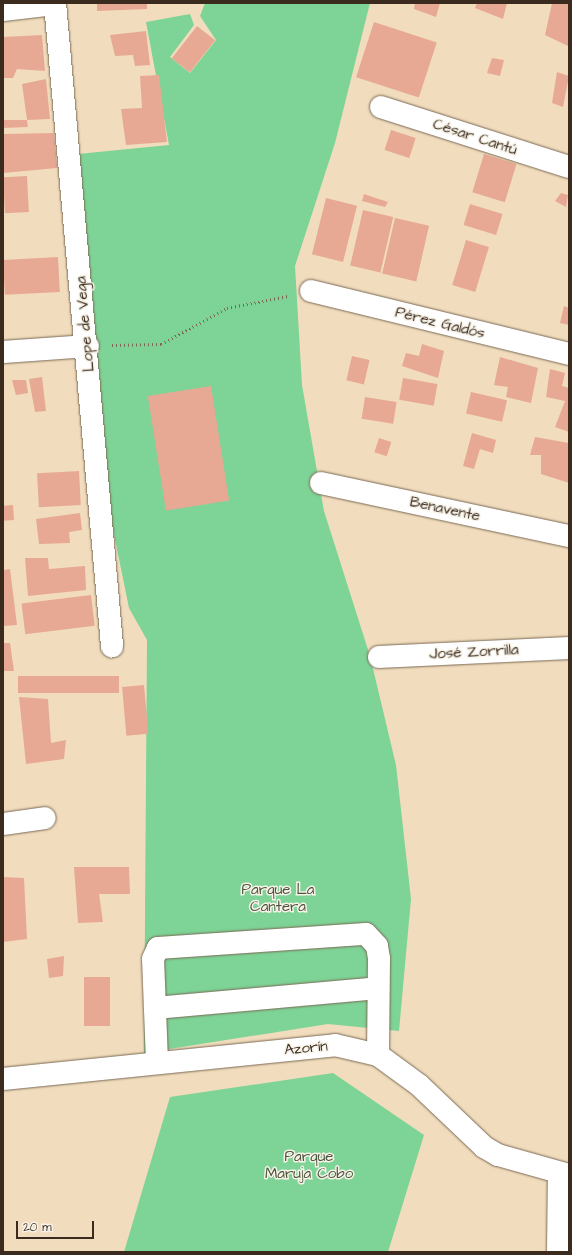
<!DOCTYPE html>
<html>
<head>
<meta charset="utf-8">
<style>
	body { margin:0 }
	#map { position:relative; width:572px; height:1255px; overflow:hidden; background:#f1ddbd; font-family:"Architects Daughter",sans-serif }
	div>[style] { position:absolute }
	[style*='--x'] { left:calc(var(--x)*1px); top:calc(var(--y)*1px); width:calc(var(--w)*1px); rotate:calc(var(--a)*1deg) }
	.green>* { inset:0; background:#7ed396 }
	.building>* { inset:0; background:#e7a993; transform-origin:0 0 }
	.path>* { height:2.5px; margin-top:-1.25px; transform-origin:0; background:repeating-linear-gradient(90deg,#7b6956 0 1px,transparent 0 4px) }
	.roads { filter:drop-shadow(0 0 1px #7b6956) drop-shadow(0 0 1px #7b6956) }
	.minor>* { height:22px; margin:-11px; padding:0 11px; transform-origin:11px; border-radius:11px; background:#fff }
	span { translate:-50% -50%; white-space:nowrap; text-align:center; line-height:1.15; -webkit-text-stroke:3px #f7f3e8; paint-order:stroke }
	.street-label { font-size:15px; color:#3b2a1e }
	.park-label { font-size:15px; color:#4c543c }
	.frame { position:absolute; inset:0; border:4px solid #3b2a1e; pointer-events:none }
	.scale { position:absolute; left:16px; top:1221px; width:78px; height:18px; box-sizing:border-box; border:2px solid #3b2a1e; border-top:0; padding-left:5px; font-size:12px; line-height:14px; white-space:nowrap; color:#3b2a1e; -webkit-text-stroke:3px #f7f3e8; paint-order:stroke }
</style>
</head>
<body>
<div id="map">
	<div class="green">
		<div style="clip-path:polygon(205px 3px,370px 3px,335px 143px,295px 266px,302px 385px,324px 511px,370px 656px,396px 765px,411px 899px,399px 1031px,328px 1024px,144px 1053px,147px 640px,129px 608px,110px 515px,78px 154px,169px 145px,146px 22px,190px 14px,194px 25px,170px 57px,190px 73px,216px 40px,200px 16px)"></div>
		<div style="clip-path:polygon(333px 1073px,424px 1135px,388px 1252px,124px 1252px,170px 1097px)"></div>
	</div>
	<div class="building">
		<div style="clip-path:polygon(97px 3px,147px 3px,147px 9px,97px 11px)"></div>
		<div style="clip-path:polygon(415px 3px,440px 3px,436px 17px,414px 9px)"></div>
		<div style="clip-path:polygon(477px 3px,507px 3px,503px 19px,475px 8px)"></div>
		<div style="clip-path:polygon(552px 3px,569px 3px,568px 46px,545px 35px)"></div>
		<div style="left:374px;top:22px;width:66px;height:58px;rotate:18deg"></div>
		<div style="left:197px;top:26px;width:23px;height:41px;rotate:38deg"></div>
		<div style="clip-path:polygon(146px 31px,150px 65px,135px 66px,133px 55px,115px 56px,110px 35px)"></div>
		<div style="clip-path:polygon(42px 35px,45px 71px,17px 69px,13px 78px,3px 78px,3px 37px)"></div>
		<div style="clip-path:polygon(492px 58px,504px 60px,500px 76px,487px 73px)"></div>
		<div style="clip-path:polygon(557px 72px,569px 76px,563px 107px,552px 103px)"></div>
		<div style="clip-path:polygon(159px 75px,167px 142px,126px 145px,121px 109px,142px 108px,140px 76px)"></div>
		<div style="clip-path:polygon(46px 79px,50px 119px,27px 120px,22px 84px)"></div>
		<div style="clip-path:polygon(3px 120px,27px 120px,28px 127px,3px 128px)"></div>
		<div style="left:391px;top:130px;width:26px;height:21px;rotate:18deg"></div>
		<div style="clip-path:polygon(54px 133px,57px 168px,3px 173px,3px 134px)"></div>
		<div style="left:484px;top:154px;width:34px;height:40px;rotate:17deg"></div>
		<div style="left:27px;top:176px;width:36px;height:24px;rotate:87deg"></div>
		<div style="clip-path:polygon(561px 193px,568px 195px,566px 207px,555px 201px)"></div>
		<div style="clip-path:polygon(364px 194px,388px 202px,385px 207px,362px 201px)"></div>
		<div style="left:326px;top:198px;width:32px;height:58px;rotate:14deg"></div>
		<div style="left:470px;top:204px;width:34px;height:22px;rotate:17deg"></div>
		<div style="left:363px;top:210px;width:31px;height:57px;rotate:13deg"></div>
		<div style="left:395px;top:218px;width:35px;height:57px;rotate:13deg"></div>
		<div style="left:466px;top:240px;width:24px;height:47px;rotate:17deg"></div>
		<div style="left:58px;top:257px;width:35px;height:55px;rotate:87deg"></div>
		<div style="clip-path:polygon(564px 306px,569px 308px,569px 325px,560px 323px)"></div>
		<div style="clip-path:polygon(422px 344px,444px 351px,438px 378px,402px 366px,406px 353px,419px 356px)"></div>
		<div style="left:352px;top:356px;width:18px;height:25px;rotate:13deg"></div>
		<div style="clip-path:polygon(500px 357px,538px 368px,531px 403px,506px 397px,508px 387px,494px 385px)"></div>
		<div style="clip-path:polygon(550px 369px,565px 373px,562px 386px,569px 388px,569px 432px,555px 427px,565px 401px,546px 397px)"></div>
		<div style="clip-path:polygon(42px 377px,46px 411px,35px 412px,29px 379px)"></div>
		<div style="left:403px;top:378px;width:35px;height:22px;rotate:10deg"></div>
		<div style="clip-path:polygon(12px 380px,26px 380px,28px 393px,16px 395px)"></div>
		<div style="left:211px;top:386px;width:116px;height:64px;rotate:81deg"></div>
		<div style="left:471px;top:392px;width:37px;height:22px;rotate:13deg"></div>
		<div style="left:365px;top:397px;width:32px;height:22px;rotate:9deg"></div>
		<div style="clip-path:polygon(472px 433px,496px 440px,493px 453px,480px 449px,474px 469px,463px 466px)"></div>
		<div style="clip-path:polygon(535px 437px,569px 443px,569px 483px,541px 474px,541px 455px,530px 455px)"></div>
		<div style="left:379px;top:438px;width:13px;height:15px;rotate:18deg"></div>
		<div style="left:79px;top:471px;width:34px;height:42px;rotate:87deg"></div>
		<div style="left:13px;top:505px;width:15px;height:10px;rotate:86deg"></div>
		<div style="clip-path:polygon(80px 513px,82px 530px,69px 532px,70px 543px,39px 544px,36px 519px)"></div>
		<div style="clip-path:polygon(25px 558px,48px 558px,49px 569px,85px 566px,86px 590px,28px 596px)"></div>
		<div style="clip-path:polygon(10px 569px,17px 625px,3px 626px,3px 570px)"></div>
		<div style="left:91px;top:595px;width:31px;height:70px;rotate:83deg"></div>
		<div style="clip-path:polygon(3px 643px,10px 643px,14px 671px,3px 671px)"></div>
		<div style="left:18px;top:676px;width:101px;height:17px"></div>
		<div style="left:144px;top:685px;width:49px;height:22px;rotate:85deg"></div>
		<div style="clip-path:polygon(19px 697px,48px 699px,51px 743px,66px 740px,64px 759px,26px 764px)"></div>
		<div style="clip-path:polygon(74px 867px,129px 867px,130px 894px,99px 894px,103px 922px,78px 923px)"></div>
		<div style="clip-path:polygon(3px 877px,24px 878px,27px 939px,3px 942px)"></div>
		<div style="clip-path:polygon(64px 956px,63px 976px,49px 978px,47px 959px)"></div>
		<div style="left:84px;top:977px;width:26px;height:49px"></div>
	</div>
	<div class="path">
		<div style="--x:112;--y:345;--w:49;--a:-1.2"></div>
		<div style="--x:161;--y:344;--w:75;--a:-28.6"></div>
		<div style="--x:227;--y:308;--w:62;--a:-11.1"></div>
	</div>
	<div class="roads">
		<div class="minor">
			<div style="--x:55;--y:3;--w:646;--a:84.93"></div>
			<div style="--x:3;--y:10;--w:51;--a:-6.7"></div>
			<div style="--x:381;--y:107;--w:197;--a:17.7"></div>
			<div style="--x:311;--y:291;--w:266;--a:13.7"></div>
			<div style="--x:3;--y:352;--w:85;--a:-4"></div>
			<div style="--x:321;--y:483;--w:254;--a:12.1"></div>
			<div style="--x:379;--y:657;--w:190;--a:-2.7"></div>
			<div style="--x:3;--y:824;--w:42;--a:-8.1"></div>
			<div style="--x:155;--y:1008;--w:224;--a:-5.1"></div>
			<div style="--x:157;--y:1062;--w:103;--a:-92.2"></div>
			<div style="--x:153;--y:959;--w:12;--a:-66"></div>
			<div style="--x:158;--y:948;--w:208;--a:-3.9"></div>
			<div style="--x:366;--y:934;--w:16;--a:47"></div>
			<div style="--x:377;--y:946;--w:13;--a:81"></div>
			<div style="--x:379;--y:959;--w:96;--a:90.6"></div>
			<div style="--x:3;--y:1079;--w:334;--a:-5.8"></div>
			<div style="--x:335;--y:1045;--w:44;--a:13.1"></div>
			<div style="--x:378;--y:1055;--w:51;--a:36.2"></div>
			<div style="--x:419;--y:1085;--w:90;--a:43.6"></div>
			<div style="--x:484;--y:1147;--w:16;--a:30"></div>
			<div style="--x:498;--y:1155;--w:74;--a:15.7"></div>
			<div style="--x:558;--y:1252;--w:78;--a:-89.3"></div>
		</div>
	</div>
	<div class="street-label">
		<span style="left:475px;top:137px;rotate:18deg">César Cantú</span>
		<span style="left:440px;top:323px;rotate:14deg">Pérez Galdós</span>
		<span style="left:85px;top:324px;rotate:-95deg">Lope de Vega</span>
		<span style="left:445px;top:509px;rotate:12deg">Benavente</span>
		<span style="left:474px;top:652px;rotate:-3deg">José Zorrilla</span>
		<span style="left:306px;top:1048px;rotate:-5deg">Azorín</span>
	</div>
	<div class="park-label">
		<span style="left:278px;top:898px">Parque La<br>Cantera</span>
		<span style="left:309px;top:1165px">Parque<br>Maruja Cobo</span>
	</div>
	<div class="frame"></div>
	<div class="scale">20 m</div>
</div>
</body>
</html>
